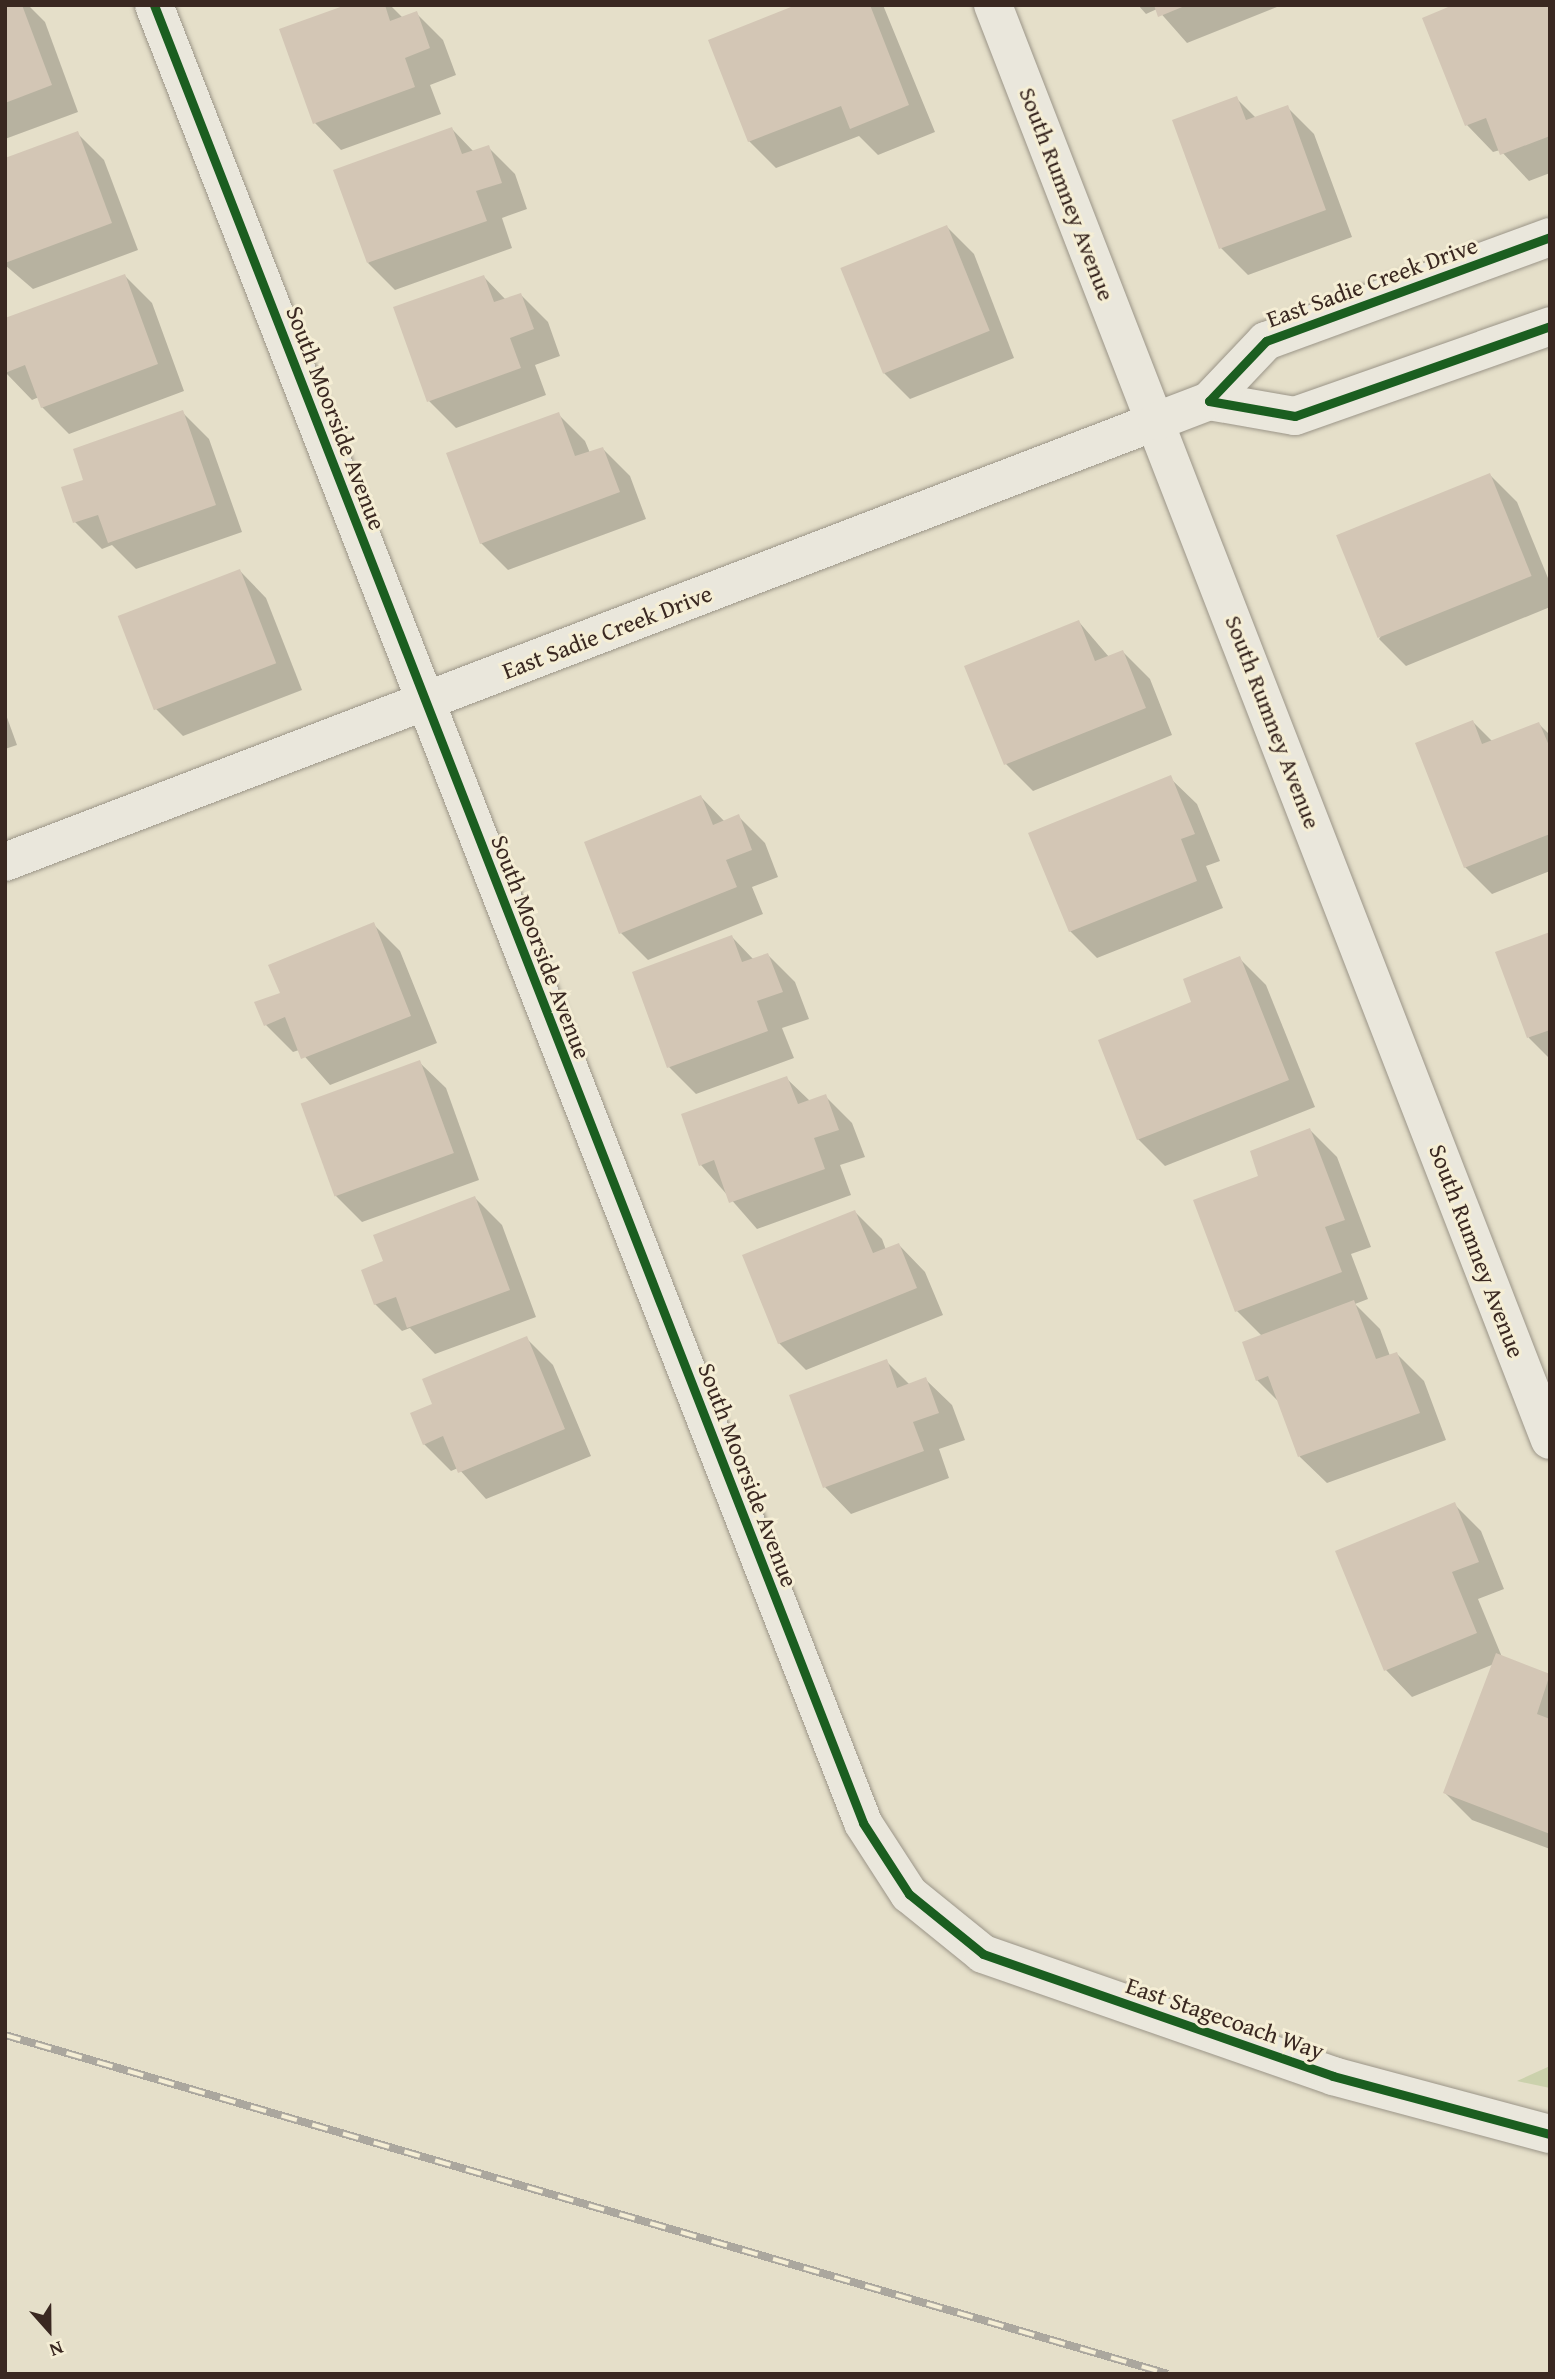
<!DOCTYPE html>
<html>
<head>
<meta charset="utf-8">
<style>
	body { margin:0 }
	#map { position:relative; width:1555px; height:2379px; overflow:hidden; background:#e5dfc9; font-family:"Gentium Book Plus",serif }
	div>[style] { position:absolute }
	[style*='--x'] { left:calc(var(--x)*1px); top:calc(var(--y)*1px); width:calc(var(--w)*1px); rotate:calc(var(--a)*1deg) }
	.green>* { inset:0; background:#cbd1ac }
	.shadow>* { inset:0; background:#0003 }
	.building>* { inset:0; background:#d3c6b5; transform-origin:0 0 }
	.roads { filter:drop-shadow(0 0 2px #9b9588) drop-shadow(0 0 2px #9b9588) }
	.street>* { height:38px; margin:-19px; padding:0 19px; transform-origin:19px; border-radius:19px; background:#eae7dc }
	.secondary>* { height:38px; margin:-19px; padding:0 19px; transform-origin:19px; border-radius:19px; background:#eae7dc }
	.rail>* { height:8px; margin-top:-4px; transform-origin:0; background:repeating-linear-gradient(90deg,#f5eed5 0 16px,#aba79e 0 32px); box-sizing:border-box; border-block:2px solid #aba79e }
	.cycleway>* { height:9px; margin:-4.5px; padding:0 4.5px; transform-origin:4.5px; border-radius:4.5px; background:#1b5e20 }
	span { translate:-50% -50%; white-space:nowrap; text-align:center; line-height:1.15; -webkit-text-stroke:6px #f5eed5; paint-order:stroke }
	.street-label { font-size:24px; color:#3a2821 }
	.frame { position:absolute; inset:0; border:7px solid #3a2821; pointer-events:none }
	.north { position:absolute; left:14px; top:2295px; width:70px; height:70px; -webkit-text-stroke:5px #f5eed5; paint-order:stroke; rotate:159deg; font-size:19px; font-weight:700; line-height:28px; text-align:center; color:#3a2821 }
	.north::after { content:''; display:block; margin:auto; width:24px; height:32px; background:#3a2821; clip-path:polygon(50% 0,100% 100%,50% 72%,0 100%) }
</style>
</head>
<body>
<div id="map">
	<div class="green">
		<div style="clip-path:polygon(1550px 2066px,1550px 2088px,1517px 2081px)"></div>
	</div>
	<div class="shadow">
		<div style="clip-path:polygon(5px 5px,28px 5px,45px 22px,78px 112px,5px 139px)"></div>
		<div style="clip-path:polygon(351px 5px,390px 5px,403px 18px,416px 13px,443px 40px,456px 75px,430px 85px,441px 114px,341px 150px,315px 123px)"></div>
		<div style="clip-path:polygon(801px 5px,883px 5px,935px 132px,878px 155px,859px 136px,776px 168px,749px 141px)"></div>
		<div style="clip-path:polygon(1138px 5px,1282px 5px,1187px 43px,1157px 9px,1146px 14px)"></div>
		<div style="clip-path:polygon(1550px 5px,1550px 173px,1529px 181px,1500px 150px,1493px 152px,1467px 125px)"></div>
		<div style="clip-path:polygon(1236px 98px,1256px 118px,1287px 107px,1314px 134px,1352px 237px,1248px 275px,1221px 248px)"></div>
		<div style="clip-path:polygon(452px 129px,474px 152px,488px 147px,515px 174px,527px 209px,502px 218px,512px 248px,395px 290px,368px 263px)"></div>
		<div style="clip-path:polygon(77px 133px,104px 160px,138px 250px,33px 289px,5px 265px,5px 160px)"></div>
		<div style="clip-path:polygon(947px 227px,974px 254px,1014px 358px,910px 399px,883px 372px)"></div>
		<div style="clip-path:polygon(125px 276px,152px 303px,184px 391px,69px 434px,42px 407px,39px 397px,32px 400px,6px 373px)"></div>
		<div style="clip-path:polygon(484px 277px,506px 300px,521px 295px,548px 322px,560px 356px,535px 365px,546px 395px,456px 428px,429px 401px)"></div>
		<div style="clip-path:polygon(182px 412px,209px 439px,242px 532px,136px 569px,112px 545px,102px 549px,75px 522px,86px 481px)"></div>
		<div style="clip-path:polygon(558px 414px,585px 441px,590px 453px,603px 449px,630px 476px,646px 519px,508px 570px,481px 543px)"></div>
		<div style="clip-path:polygon(1490px 475px,1517px 502px,1550px 583px,1550px 607px,1406px 666px,1379px 639px)"></div>
		<div style="clip-path:polygon(240px 571px,266px 598px,302px 690px,183px 736px,156px 709px)"></div>
		<div style="clip-path:polygon(1079px 622px,1109px 657px,1123px 652px,1150px 679px,1172px 735px,1033px 791px,1006px 764px,966px 667px)"></div>
		<div style="clip-path:polygon(5px 712px,17px 745px,5px 749px)"></div>
		<div style="clip-path:polygon(1473px 722px,1493px 742px,1539px 724px,1550px 735px,1550px 871px,1492px 894px,1465px 867px)"></div>
		<div style="clip-path:polygon(1170px 778px,1197px 804px,1220px 861px,1206px 866px,1223px 908px,1097px 958px,1070px 931px)"></div>
		<div style="clip-path:polygon(701px 797px,725px 822px,738px 816px,765px 843px,778px 877px,752px 887px,763px 914px,648px 960px,621px 933px)"></div>
		<div style="clip-path:polygon(373px 924px,400px 951px,437px 1043px,330px 1085px,299px 1050px,293px 1052px,266px 1025px,257px 1003px,282px 994px)"></div>
		<div style="clip-path:polygon(1550px 934px,1550px 1059px,1529px 1038px,1498px 953px)"></div>
		<div style="clip-path:polygon(732px 937px,754px 960px,768px 955px,795px 982px,809px 1019px,782px 1028px,794px 1058px,696px 1094px,669px 1067px)"></div>
		<div style="clip-path:polygon(1239px 958px,1266px 985px,1315px 1107px,1165px 1166px,1138px 1139px,1194px 1003px)"></div>
		<div style="clip-path:polygon(419px 1062px,446px 1088px,479px 1180px,362px 1222px,335px 1195px)"></div>
		<div style="clip-path:polygon(786px 1078px,810px 1101px,825px 1096px,852px 1123px,865px 1157px,840px 1165px,851px 1195px,757px 1229px,701px 1165px)"></div>
		<div style="clip-path:polygon(1310px 1130px,1337px 1157px,1371px 1247px,1351px 1254px,1368px 1299px,1355px 1304px,1380px 1329px,1390px 1356px,1397px 1354px,1424px 1381px,1446px 1440px,1327px 1483px,1300px 1457px,1280px 1403px,1257px 1380px,1262px 1336px,1237px 1311px,1261px 1177px)"></div>
		<div style="clip-path:polygon(475px 1198px,502px 1225px,536px 1317px,435px 1354px,410px 1328px,402px 1331px,375px 1304px,386px 1262px)"></div>
		<div style="clip-path:polygon(855px 1212px,882px 1239px,886px 1250px,899px 1245px,925px 1272px,943px 1315px,806px 1370px,779px 1343px)"></div>
		<div style="clip-path:polygon(526px 1338px,553px 1365px,591px 1456px,486px 1499px,458px 1468px,451px 1471px,424px 1444px,434px 1405px)"></div>
		<div style="clip-path:polygon(886px 1361px,910px 1385px,925px 1379px,952px 1405px,965px 1440px,939px 1449px,949px 1478px,851px 1514px,825px 1487px)"></div>
		<div style="clip-path:polygon(1455px 1505px,1481px 1531px,1504px 1589px,1478px 1599px,1502px 1657px,1550px 1675px,1550px 1849px,1472px 1820px,1445px 1793px,1494px 1664px,1412px 1697px,1386px 1670px)"></div>
	</div>
	<div class="building">
		<div style="clip-path:polygon(5px 5px,22px 5px,52px 85px,5px 103px)"></div>
		<div style="clip-path:polygon(346px 5px,385px 5px,390px 21px,417px 11px,430px 48px,405px 58px,415px 87px,313px 124px,279px 29px)"></div>
		<div style="clip-path:polygon(796px 5px,870px 5px,909px 105px,850px 129px,841px 106px,748px 142px,708px 40px)"></div>
		<div style="clip-path:polygon(1154px 5px,1187px 5px,1158px 17px)"></div>
		<div style="clip-path:polygon(1453px 5px,1550px 5px,1550px 136px,1500px 155px,1486px 118px,1465px 126px,1422px 18px)"></div>
		<div style="clip-path:polygon(1237px 96px,1246px 120px,1288px 105px,1326px 210px,1219px 249px,1172px 120px)"></div>
		<div style="clip-path:polygon(452px 127px,462px 154px,489px 145px,502px 183px,476px 191px,487px 221px,367px 263px,333px 170px)"></div>
		<div style="clip-path:polygon(78px 131px,112px 223px,5px 263px,5px 158px)"></div>
		<div style="left:947px;top:225px;width:114px;height:115px;rotate:68deg"></div>
		<div style="clip-path:polygon(125px 274px,158px 364px,41px 408px,25px 365px,5px 373px,5px 318px)"></div>
		<div style="clip-path:polygon(484px 275px,494px 302px,521px 293px,534px 329px,510px 338px,521px 368px,427px 402px,393px 307px)"></div>
		<div style="clip-path:polygon(183px 410px,216px 505px,108px 543px,98px 515px,73px 523px,61px 487px,83px 480px,73px 449px)"></div>
		<div style="clip-path:polygon(559px 412px,575px 456px,603px 447px,620px 492px,480px 544px,446px 453px)"></div>
		<div style="left:1490px;top:473px;width:111px;height:166px;rotate:68deg"></div>
		<div style="left:240px;top:569px;width:101px;height:131px;rotate:69deg"></div>
		<div style="clip-path:polygon(1079px 620px,1095px 661px,1123px 650px,1146px 708px,1004px 765px,964px 666px)"></div>
		<div style="clip-path:polygon(1473px 720px,1482px 744px,1539px 722px,1550px 748px,1550px 834px,1464px 868px,1415px 743px)"></div>
		<div style="clip-path:polygon(1171px 775px,1195px 834px,1181px 839px,1197px 881px,1069px 932px,1028px 833px)"></div>
		<div style="clip-path:polygon(701px 795px,713px 825px,739px 814px,752px 850px,726px 860px,737px 887px,619px 934px,584px 842px)"></div>
		<div style="clip-path:polygon(374px 922px,411px 1016px,301px 1059px,285px 1017px,264px 1026px,254px 1002px,280px 993px,268px 965px)"></div>
		<div style="clip-path:polygon(1550px 932px,1550px 1030px,1527px 1038px,1495px 952px)"></div>
		<div style="clip-path:polygon(732px 935px,742px 962px,768px 953px,783px 992px,757px 1001px,768px 1031px,667px 1068px,632px 972px)"></div>
		<div style="clip-path:polygon(1240px 956px,1289px 1080px,1137px 1140px,1098px 1040px,1191px 1002px,1183px 979px)"></div>
		<div style="left:420px;top:1060px;width:99px;height:127px;rotate:70deg"></div>
		<div style="clip-path:polygon(787px 1076px,798px 1104px,826px 1094px,839px 1130px,814px 1138px,825px 1169px,729px 1203px,714px 1160px,699px 1166px,681px 1114px)"></div>
		<div style="clip-path:polygon(1310px 1128px,1345px 1220px,1325px 1227px,1342px 1272px,1235px 1312px,1193px 1200px,1258px 1176px,1250px 1151px)"></div>
		<div style="clip-path:polygon(475px 1196px,510px 1290px,407px 1328px,396px 1297px,374px 1305px,361px 1270px,383px 1261px,373px 1235px)"></div>
		<div style="clip-path:polygon(855px 1210px,873px 1253px,899px 1243px,917px 1288px,778px 1344px,742px 1255px)"></div>
		<div style="clip-path:polygon(1354px 1300px,1376px 1359px,1397px 1352px,1420px 1413px,1298px 1457px,1268px 1376px,1256px 1381px,1242px 1342px)"></div>
		<div style="clip-path:polygon(527px 1336px,565px 1429px,458px 1473px,443px 1436px,423px 1445px,410px 1413px,432px 1404px,422px 1379px)"></div>
		<div style="clip-path:polygon(887px 1359px,897px 1388px,926px 1377px,939px 1413px,913px 1422px,924px 1451px,823px 1488px,789px 1395px)"></div>
		<div style="clip-path:polygon(1455px 1502px,1479px 1562px,1452px 1572px,1477px 1633px,1384px 1671px,1335px 1551px)"></div>
		<div style="clip-path:polygon(1496px 1653px,1550px 1674px,1537px 1714px,1550px 1719px,1550px 1834px,1443px 1793px)"></div>
	</div>
	<div class="roads">
		<div class="street">
			<div style="--x:154;--y:5;--w:1951;--a:68.69"></div>
			<div style="--x:863;--y:1823;--w:85;--a:57.1"></div>
			<div style="--x:909;--y:1894;--w:95;--a:39"></div>
			<div style="--x:983;--y:1954;--w:371;--a:19.2"></div>
			<div style="--x:1333;--y:2076;--w:225;--a:15"></div>
			<div style="--x:993;--y:5;--w:1539;--a:68.79"></div>
			<div style="--x:5;--y:862;--w:1234;--a:-20.95"></div>
		</div>
		<div class="secondary">
			<div style="--x:1209;--y:401;--w:87;--a:9.9"></div>
			<div style="--x:1295;--y:416;--w:270;--a:-19.4"></div>
			<div style="--x:1157;--y:421;--w:56;--a:-21"></div>
			<div style="--x:1209;--y:401;--w:83;--a:-46.5"></div>
			<div style="--x:1266;--y:341;--w:302;--a:-20.1"></div>
		</div>
	</div>
	<div class="rail">
		<div style="--x:5;--y:2035;--w:1211;--a:16.25"></div>
	</div>
	<div class="cycleway">
		<div style="--x:154;--y:5;--w:1951;--a:68.69"></div>
		<div style="--x:863;--y:1823;--w:85;--a:57.1"></div>
		<div style="--x:909;--y:1894;--w:95;--a:39"></div>
		<div style="--x:983;--y:1954;--w:371;--a:19.2"></div>
		<div style="--x:1333;--y:2076;--w:225;--a:15"></div>
		<div style="--x:1209;--y:401;--w:83;--a:-46.5"></div>
		<div style="--x:1266;--y:341;--w:302;--a:-20.1"></div>
		<div style="--x:1209;--y:401;--w:87;--a:9.9"></div>
		<div style="--x:1295;--y:416;--w:270;--a:-19.4"></div>
	</div>
	<div class="street-label">
		<span style="left:1067px;top:194px;rotate:69deg">South Rumney Avenue</span>
		<span style="left:1372px;top:282px;rotate:-20deg">East Sadie Creek Drive</span>
		<span style="left:336px;top:418px;rotate:69deg">South Moorside Avenue</span>
		<span style="left:607px;top:632px;rotate:-21deg">East Sadie Creek Drive</span>
		<span style="left:1273px;top:722px;rotate:69deg">South Rumney Avenue</span>
		<span style="left:541px;top:947px;rotate:69deg">South Moorside Avenue</span>
		<span style="left:1477px;top:1251px;rotate:69deg">South Rumney Avenue</span>
		<span style="left:748px;top:1475px;rotate:69deg">South Moorside Avenue</span>
		<span style="left:1225px;top:2018px;rotate:19deg">East Stagecoach Way</span>
	</div>
	<div class="frame"></div>
	<div class="north">N</div>
</div>
</body>
</html>
